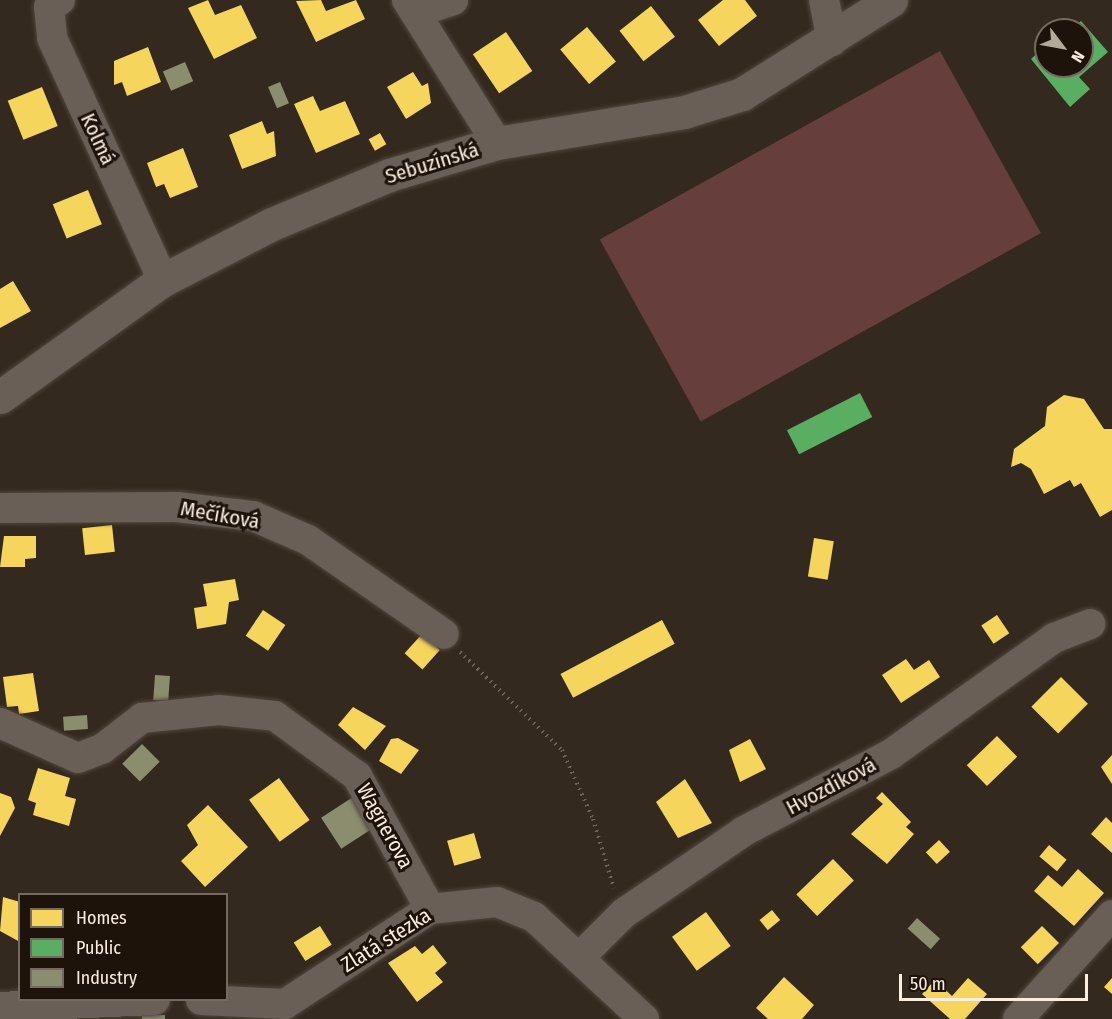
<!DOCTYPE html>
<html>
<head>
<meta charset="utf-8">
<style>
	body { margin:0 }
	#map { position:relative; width:1112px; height:1019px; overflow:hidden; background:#34291e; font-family:"Fira Sans Condensed",sans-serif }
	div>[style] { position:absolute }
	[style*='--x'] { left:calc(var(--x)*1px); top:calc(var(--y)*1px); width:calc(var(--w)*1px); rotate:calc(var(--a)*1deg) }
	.green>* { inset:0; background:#663f3c; transform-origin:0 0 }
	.homes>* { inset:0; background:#f6d55c; transform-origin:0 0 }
	.public>* { inset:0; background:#5aae61; transform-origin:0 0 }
	.industry>* { inset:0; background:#8c8c6e; transform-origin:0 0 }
	.path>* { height:4px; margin-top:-2px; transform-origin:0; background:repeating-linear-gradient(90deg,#6e645d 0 1.5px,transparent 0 6px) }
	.roads { filter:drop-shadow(0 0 2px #50463d) drop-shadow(0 0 2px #50463d) }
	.minor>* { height:30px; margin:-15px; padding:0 15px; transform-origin:15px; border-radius:15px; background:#695f57 }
	.secondary>* { height:33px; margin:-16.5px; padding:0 16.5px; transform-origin:16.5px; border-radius:16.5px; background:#695f57 }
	span { translate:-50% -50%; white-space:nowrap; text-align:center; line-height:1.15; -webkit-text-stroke:6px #1d130b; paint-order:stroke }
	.street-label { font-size:21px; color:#fbece0 }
	.legend { position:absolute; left:18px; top:893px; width:210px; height:108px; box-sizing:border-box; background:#1d130b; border:2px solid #766a60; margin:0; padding:8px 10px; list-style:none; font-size:18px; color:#fbece0 }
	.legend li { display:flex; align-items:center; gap:12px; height:30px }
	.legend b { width:30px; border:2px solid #766a60 }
	.north { position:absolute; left:1034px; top:18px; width:60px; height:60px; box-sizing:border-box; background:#1d130b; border:2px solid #766a60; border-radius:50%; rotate:122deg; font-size:16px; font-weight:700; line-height:24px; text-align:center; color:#fbece0 }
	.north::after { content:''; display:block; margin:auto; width:21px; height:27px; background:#b5a89c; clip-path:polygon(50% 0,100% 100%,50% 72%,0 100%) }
	.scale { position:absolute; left:899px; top:974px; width:189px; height:27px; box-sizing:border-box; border:3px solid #fbece0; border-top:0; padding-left:8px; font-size:18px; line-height:21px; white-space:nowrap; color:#fbece0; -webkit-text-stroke:4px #1d130b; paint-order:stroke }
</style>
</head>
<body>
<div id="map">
	<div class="green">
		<div style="left:940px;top:51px;width:208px;height:389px;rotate:61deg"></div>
	</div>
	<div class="homes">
		<div style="clip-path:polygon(208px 0,215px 15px,241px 5px,257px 38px,214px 59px,188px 8px)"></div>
		<div style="clip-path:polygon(321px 0,326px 11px,356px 0,365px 19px,316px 42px,296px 1px)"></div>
		<div style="clip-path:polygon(723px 0,745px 0,757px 16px,719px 46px,698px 20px)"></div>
		<div style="left:651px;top:6px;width:39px;height:40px;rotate:52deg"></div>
		<div style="left:587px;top:27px;width:45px;height:35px;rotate:50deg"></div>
		<div style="left:506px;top:32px;width:47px;height:40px;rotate:56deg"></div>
		<div style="clip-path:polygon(148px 47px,161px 82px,127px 96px,122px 82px,114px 85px,114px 61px)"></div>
		<div style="clip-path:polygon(413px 72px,422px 86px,428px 83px,431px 103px,406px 119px,387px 87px)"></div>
		<div style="left:42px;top:87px;width:42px;height:37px;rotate:68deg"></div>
		<div style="clip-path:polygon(313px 96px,320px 111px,345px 101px,360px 134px,316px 153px,294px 104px)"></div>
		<div style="clip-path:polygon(262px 121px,267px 134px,274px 131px,276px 156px,242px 169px,229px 135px)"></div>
		<div style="left:380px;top:133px;width:13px;height:13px;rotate:61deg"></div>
		<div style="clip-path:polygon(183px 148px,198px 187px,170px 198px,164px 184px,156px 187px,147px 163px)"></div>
		<div style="left:88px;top:190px;width:37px;height:38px;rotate:68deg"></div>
		<div style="clip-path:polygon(13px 281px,31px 311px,0 328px,0 289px)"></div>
		<div style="clip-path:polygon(1064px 395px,1084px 399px,1104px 429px,1112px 429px,1112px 510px,1100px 517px,1081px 483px,1074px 487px,1070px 480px,1044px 494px,1031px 469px,1021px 463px,1011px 467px,1014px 449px,1045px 426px,1047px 407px)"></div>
		<div style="left:112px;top:525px;width:27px;height:30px;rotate:84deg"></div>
		<div style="clip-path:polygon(4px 536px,36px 536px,36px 558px,25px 559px,25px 567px,0 567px)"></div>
		<div style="left:814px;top:538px;width:20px;height:39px;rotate:9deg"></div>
		<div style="clip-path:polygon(235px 579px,239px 600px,229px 602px,226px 624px,197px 629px,194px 608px,207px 606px,203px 584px)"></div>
		<div style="left:263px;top:610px;width:27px;height:31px;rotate:34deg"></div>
		<div style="left:997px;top:615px;width:22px;height:19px;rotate:56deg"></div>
		<div style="left:662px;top:620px;width:27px;height:115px;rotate:62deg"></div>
		<div style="left:422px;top:634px;width:24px;height:26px;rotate:42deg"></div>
		<div style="clip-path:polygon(906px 659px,914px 670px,929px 660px,940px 677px,901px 703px,882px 675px)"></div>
		<div style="clip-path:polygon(33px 673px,39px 711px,19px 714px,18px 706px,7px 707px,3px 677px)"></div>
		<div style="left:1061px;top:677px;width:38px;height:42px;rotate:45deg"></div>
		<div style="clip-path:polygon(353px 707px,386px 726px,365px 750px,338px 725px)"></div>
		<div style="left:997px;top:736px;width:29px;height:42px;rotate:46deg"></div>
		<div style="clip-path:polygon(398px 738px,419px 750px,401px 774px,379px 761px,391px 739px)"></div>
		<div style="clip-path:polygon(750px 739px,766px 769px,740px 782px,729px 750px)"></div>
		<div style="clip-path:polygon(1112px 755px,1112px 784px,1101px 767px)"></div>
		<div style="clip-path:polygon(38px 768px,70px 778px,65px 796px,76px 799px,69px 826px,33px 815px,36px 803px,28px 800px)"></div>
		<div style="left:279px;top:778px;width:52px;height:37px;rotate:54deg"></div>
		<div style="clip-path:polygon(685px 779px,712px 823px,678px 838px,656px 802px)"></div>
		<div style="clip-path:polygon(882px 792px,911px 822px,906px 827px,914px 834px,887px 864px,851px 834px,883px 804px,876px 798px)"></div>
		<div style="clip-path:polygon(0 793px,11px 797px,15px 808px,0 836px)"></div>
		<div style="clip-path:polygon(208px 805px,248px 847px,205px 887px,181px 861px,198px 845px,187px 825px)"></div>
		<div style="clip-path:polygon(1106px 817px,1112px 823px,1112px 853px,1091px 834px)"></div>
		<div style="left:474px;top:833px;width:26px;height:28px;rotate:74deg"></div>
		<div style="left:939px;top:840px;width:16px;height:18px;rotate:47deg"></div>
		<div style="left:1049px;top:845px;width:23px;height:15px;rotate:40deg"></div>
		<div style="left:833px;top:859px;width:30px;height:51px;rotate:46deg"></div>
		<div style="clip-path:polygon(1078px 869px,1104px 893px,1074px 926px,1034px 891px,1048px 875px,1062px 887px)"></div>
		<div style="clip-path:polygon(3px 897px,20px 902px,20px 942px,0 931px)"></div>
		<div style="left:772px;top:910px;width:13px;height:16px;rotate:51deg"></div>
		<div style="left:706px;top:912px;width:42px;height:42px;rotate:54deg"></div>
		<div style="left:320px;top:926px;width:22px;height:31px;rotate:58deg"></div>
		<div style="left:1042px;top:926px;width:24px;height:30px;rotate:45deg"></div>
		<div style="clip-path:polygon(433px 945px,447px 963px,435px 973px,443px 982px,417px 1002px,388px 963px,415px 946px,422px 954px)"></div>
		<div style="clip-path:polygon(784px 977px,814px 1005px,802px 1019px,768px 1019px,756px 1008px)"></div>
		<div style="clip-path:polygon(968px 978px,987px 994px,965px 1019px,950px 1019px,922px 994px,935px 980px,952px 996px)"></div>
		<div style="clip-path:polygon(1112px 978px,1112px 994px,1104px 987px)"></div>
	</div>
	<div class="public">
		<div style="clip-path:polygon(1081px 21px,1108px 52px,1079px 77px,1090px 89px,1070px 107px,1031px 59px,1046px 45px,1046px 66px,1082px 66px,1082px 30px,1070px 30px)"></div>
		<div style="left:860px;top:393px;width:27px;height:82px;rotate:63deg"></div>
	</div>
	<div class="industry">
		<div style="left:185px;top:62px;width:21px;height:24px;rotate:67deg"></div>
		<div style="left:280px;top:82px;width:23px;height:13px;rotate:67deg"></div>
		<div style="left:155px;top:675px;width:15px;height:25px;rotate:4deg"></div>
		<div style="left:87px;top:715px;width:14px;height:24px;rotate:86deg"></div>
		<div style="left:142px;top:744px;width:25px;height:28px;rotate:45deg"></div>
		<div style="left:353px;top:797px;width:37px;height:38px;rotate:57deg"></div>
		<div style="left:917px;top:918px;width:31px;height:14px;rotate:42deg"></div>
		<div style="left:142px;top:1015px;width:23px;height:4px"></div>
	</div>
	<div class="path">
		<div style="--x:460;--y:652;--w:141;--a:43.9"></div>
		<div style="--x:562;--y:750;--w:76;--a:65.8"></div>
		<div style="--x:593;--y:819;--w:72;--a:73.1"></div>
	</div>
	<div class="roads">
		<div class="minor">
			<div style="--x:60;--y:0;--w:13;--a:148"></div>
			<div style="--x:49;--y:7;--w:31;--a:84"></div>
			<div style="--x:52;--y:38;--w:266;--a:65.4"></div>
			<div style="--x:407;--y:0;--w:169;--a:57.8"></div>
			<div style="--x:824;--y:0;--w:42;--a:79"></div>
			<div style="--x:417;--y:12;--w:38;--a:-18"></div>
			<div style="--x:0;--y:508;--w:177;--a:-0.3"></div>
			<div style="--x:177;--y:507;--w:77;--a:6.8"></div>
			<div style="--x:253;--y:516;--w:60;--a:23.6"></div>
			<div style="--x:308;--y:540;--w:165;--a:34.7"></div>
			<div style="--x:0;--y:723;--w:85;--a:24.2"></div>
			<div style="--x:78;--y:758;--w:26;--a:-21"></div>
			<div style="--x:102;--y:749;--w:51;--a:-37.8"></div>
			<div style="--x:142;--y:718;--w:77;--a:-5.9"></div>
			<div style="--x:219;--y:710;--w:56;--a:6.1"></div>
			<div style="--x:275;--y:716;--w:102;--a:36.2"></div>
			<div style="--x:357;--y:776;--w:152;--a:61.2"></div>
			<div style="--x:580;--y:957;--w:62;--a:-45"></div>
			<div style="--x:624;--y:913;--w:145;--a:-34.3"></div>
			<div style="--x:744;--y:831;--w:166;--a:-27.6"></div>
			<div style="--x:891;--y:754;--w:200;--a:-35.4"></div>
			<div style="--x:1054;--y:638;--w:39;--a:-21"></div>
			<div style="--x:201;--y:1000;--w:84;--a:2.7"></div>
			<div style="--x:285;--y:1004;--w:173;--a:-33.2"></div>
			<div style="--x:430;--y:909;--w:67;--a:-6"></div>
			<div style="--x:497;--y:902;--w:40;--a:22"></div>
			<div style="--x:534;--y:917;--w:150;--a:42.8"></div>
			<div style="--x:0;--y:1007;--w:155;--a:-2.6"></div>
			<div style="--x:1018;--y:1019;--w:140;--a:-47.9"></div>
		</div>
		<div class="secondary">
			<div style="--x:0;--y:397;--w:201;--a:-35.7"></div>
			<div style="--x:163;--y:280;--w:123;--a:-27.2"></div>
			<div style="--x:272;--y:224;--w:127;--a:-22.7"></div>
			<div style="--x:389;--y:175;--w:113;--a:-16.5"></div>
			<div style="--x:497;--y:143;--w:190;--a:-9.4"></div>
			<div style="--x:684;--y:112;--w:61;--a:-17.2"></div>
			<div style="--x:742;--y:94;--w:176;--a:-32.2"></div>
		</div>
	</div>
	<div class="street-label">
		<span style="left:98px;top:139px;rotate:65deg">Kolmá</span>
		<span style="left:432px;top:163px;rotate:-17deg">Sebuzínská</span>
		<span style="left:220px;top:515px;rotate:10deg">Mečíková</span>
		<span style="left:831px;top:786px;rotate:-28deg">Hvozdíková</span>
		<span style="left:385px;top:826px;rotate:61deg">Wagnerova</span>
		<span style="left:386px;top:940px;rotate:-32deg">Zlatá stezka</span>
	</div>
	<ul class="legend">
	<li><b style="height:16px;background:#f6d55c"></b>Homes</li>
	<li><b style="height:16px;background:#5aae61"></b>Public</li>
	<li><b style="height:16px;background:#8c8c6e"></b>Industry</li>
	</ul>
	<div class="north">N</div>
	<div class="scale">50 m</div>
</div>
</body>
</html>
